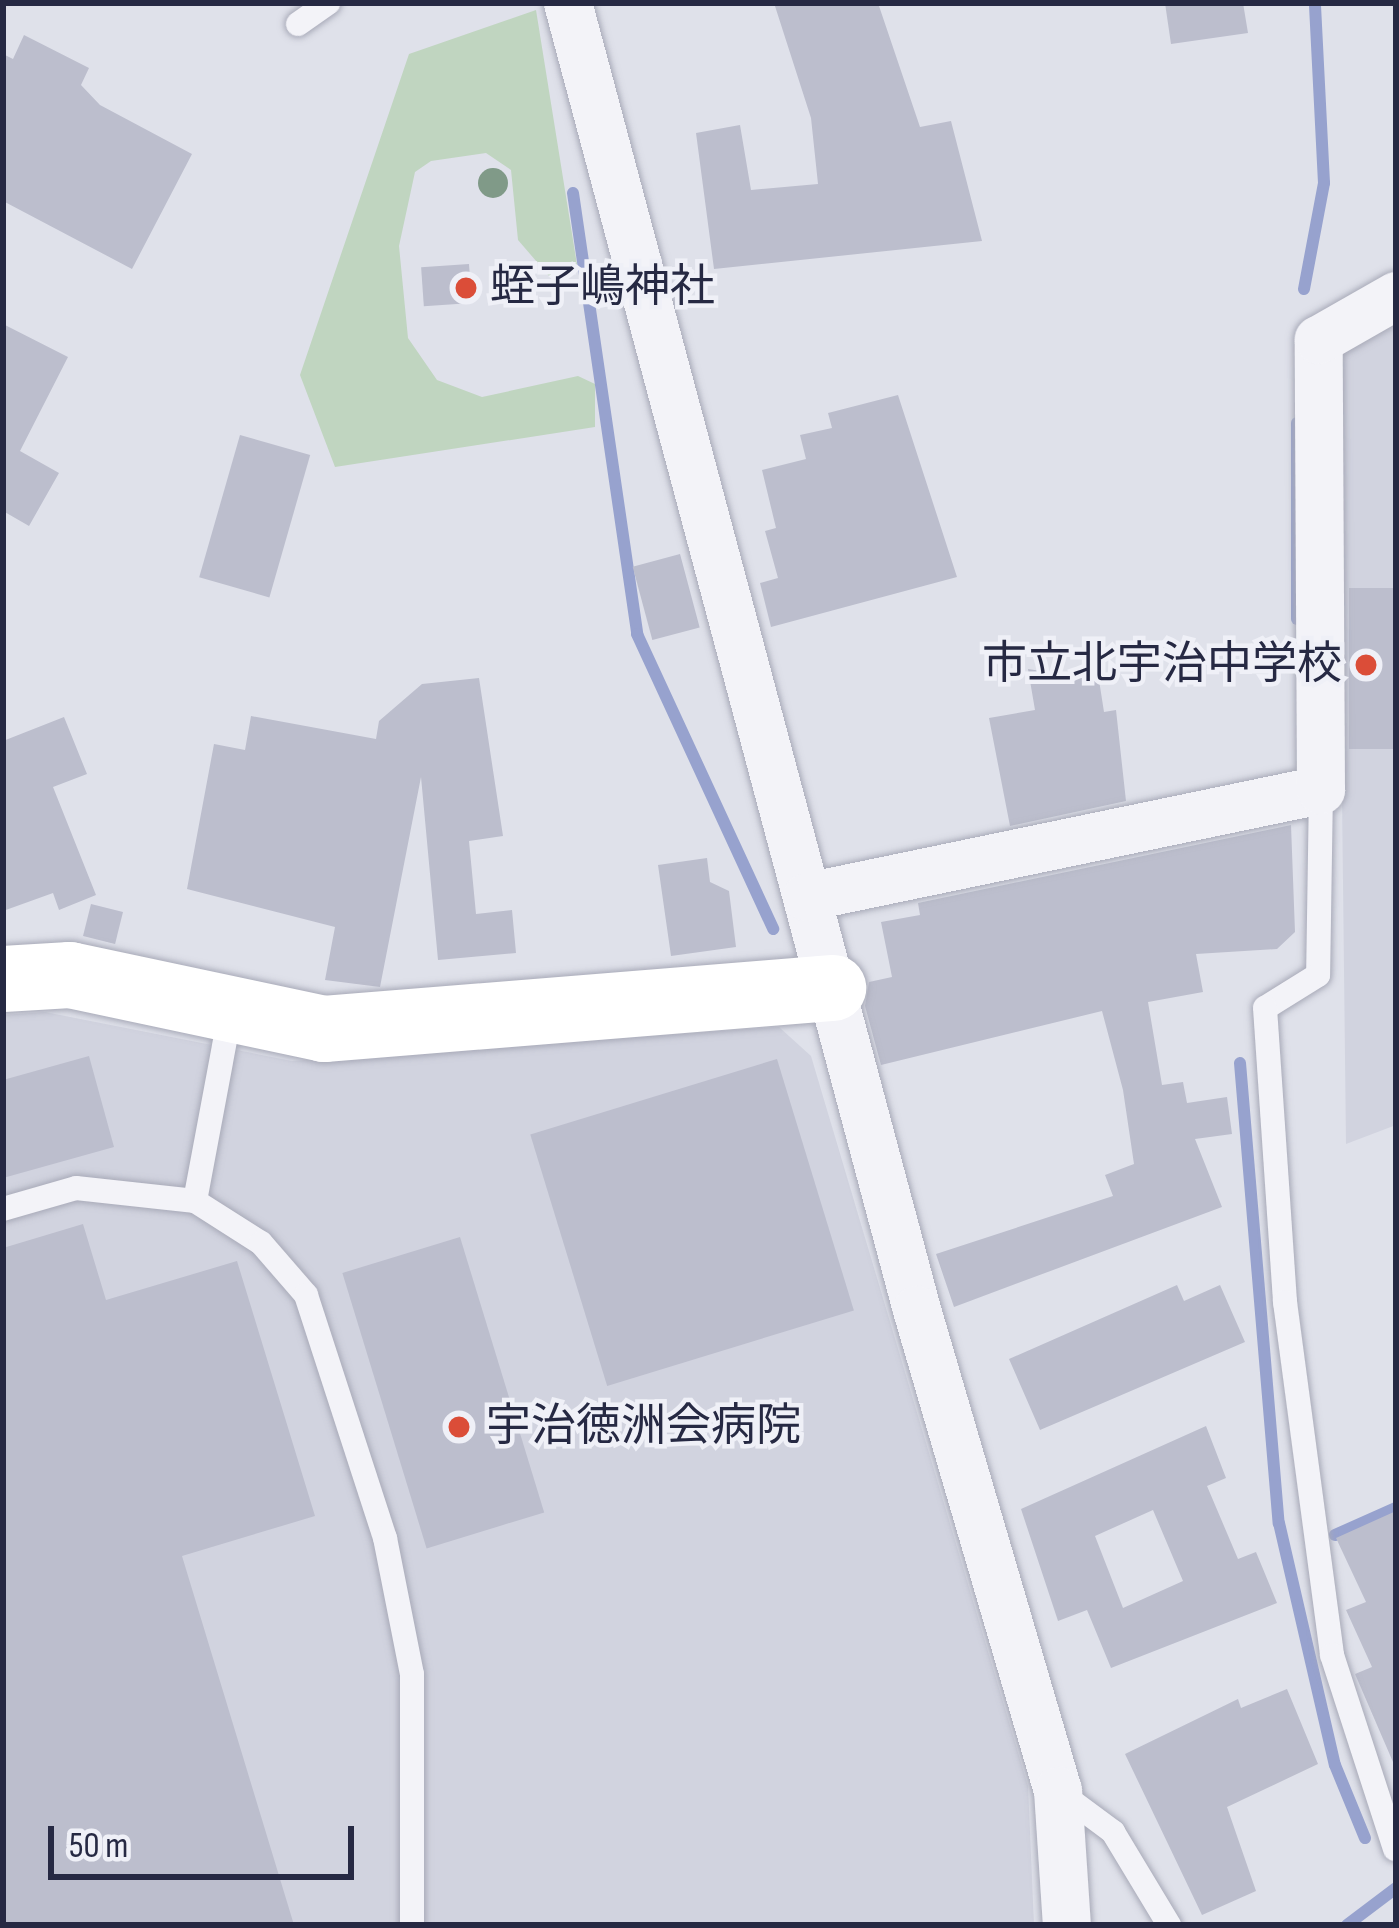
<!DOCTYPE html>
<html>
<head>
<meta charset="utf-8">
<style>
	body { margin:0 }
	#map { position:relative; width:1399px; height:1928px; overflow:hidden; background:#dfe1ea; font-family:"Sofia Sans Condensed","Noto Sans JP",sans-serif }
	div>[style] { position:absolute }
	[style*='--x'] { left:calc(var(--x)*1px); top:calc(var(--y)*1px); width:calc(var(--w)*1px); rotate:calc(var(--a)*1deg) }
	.built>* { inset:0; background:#d1d3df }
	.green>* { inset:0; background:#c0d5c0 }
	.stream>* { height:12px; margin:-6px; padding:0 6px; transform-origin:6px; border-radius:6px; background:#97a2ce }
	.building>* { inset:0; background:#bcbecd; transform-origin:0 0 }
	.roads { filter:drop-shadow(0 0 3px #a8aab8) drop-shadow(0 0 3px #a8aab8) }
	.lane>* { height:24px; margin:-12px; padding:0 12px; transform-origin:12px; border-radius:12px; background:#f3f3f8 }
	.street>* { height:48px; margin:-24px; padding:0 24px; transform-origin:24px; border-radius:24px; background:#f3f3f8 }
	.secondary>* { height:66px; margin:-33px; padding:0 33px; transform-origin:33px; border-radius:33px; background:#fff }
	.trees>* { width:30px; height:30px; margin:-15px; border-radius:50%; background:#809a88 }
	.dots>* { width:33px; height:33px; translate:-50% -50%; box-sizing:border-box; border:6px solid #eff0f7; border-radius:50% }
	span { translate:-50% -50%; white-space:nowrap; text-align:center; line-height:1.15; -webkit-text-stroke:9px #eff0f7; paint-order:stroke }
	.poi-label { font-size:45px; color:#262943 }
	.left { translate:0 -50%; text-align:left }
	.right { translate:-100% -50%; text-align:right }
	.frame { position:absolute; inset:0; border:6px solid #262943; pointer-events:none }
	.scale { position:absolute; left:48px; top:1826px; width:306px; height:54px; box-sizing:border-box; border:6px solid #262943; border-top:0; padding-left:15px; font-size:36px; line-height:42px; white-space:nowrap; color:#262943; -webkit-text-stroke:9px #eff0f7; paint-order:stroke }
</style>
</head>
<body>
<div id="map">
	<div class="built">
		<div style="clip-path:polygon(1396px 317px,1396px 1125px,1346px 1144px,1337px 357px)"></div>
		<div style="clip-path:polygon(45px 1012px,292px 1061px,779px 1027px,811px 1056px,1028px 1786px,1034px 1925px,3px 1925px,3px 1015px)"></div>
	</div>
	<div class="green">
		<div style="clip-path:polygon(536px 10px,578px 271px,549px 276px,518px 240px,511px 170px,486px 153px,431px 161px,415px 172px,399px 246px,408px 338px,437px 380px,482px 397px,578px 376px,595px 384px,595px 427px,335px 467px,300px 375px,409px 54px)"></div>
	</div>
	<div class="stream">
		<div style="--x:573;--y:193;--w:446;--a:81.7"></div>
		<div style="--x:637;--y:634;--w:325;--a:65.2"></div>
		<div style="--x:1304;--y:289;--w:108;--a:-79.3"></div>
		<div style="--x:1324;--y:183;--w:180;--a:-92.9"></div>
		<div style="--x:1297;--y:619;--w:196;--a:-90"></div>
		<div style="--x:1240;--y:1063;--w:462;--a:85.2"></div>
		<div style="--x:1279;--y:1523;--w:248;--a:77"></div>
		<div style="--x:1335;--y:1765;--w:79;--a:67.7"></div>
		<div style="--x:1335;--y:1535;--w:67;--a:-23.9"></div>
		<div style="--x:1347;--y:1925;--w:61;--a:-37.1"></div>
	</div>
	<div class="building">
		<div style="clip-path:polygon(774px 3px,878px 3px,920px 127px,951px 121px,982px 241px,714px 269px,696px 133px,740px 125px,751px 190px,818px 184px,811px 118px)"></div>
		<div style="clip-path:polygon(1165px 3px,1243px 3px,1248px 33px,1171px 44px)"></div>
		<div style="clip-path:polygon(24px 35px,89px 68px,81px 85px,100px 105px,192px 154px,132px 269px,3px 201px,3px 54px,13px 59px)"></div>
		<div style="left:469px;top:264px;width:39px;height:48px;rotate:86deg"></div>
		<div style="clip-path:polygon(3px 324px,68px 357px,20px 451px,59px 473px,29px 526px,3px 511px)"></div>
		<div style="clip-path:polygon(898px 395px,957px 577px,771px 627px,760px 583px,778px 578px,765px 531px,776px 528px,762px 470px,806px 459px,800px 435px,832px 428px,828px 413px)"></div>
		<div style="left:240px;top:435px;width:73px;height:148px;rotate:16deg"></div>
		<div style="left:680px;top:554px;width:76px;height:49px;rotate:75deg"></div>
		<div style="left:1349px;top:588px;width:47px;height:161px"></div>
		<div style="clip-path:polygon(1028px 669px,1099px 680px,1104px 712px,1116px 710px,1126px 801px,1010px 826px,989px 718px,1035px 710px)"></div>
		<div style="clip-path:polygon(479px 678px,503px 836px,469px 841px,476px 914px,512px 910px,516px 953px,438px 960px,421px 777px,380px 987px,325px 980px,335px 927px,187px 889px,214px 744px,245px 750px,251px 716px,376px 739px,379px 721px,422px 684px)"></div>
		<div style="clip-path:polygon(64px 717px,87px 774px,53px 787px,96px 895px,59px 910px,53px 893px,3px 911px,3px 741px)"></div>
		<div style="clip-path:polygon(1291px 825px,1295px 932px,1277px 949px,1196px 954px,1203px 992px,1148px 1002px,1162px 1085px,1183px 1082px,1187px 1103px,1227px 1097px,1232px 1134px,1195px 1139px,1222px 1207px,954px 1307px,936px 1254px,1113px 1196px,1105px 1175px,1134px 1164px,1123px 1090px,1102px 1011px,881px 1065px,865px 1006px,869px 982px,892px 977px,881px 922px,920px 915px,918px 903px)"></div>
		<div style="clip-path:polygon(707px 858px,710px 882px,729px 891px,736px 947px,671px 956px,658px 865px)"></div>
		<div style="left:91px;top:904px;width:33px;height:33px;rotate:14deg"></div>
		<div style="clip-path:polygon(89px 1056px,114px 1147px,3px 1178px,3px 1080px)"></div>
		<div style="left:777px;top:1059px;width:263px;height:258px;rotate:73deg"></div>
		<div style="clip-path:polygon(83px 1224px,106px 1300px,237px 1261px,315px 1516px,182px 1556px,294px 1925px,3px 1925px,3px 1248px)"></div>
		<div style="left:460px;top:1237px;width:288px;height:123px;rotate:73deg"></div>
		<div style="clip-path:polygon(1177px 1285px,1184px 1301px,1220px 1285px,1245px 1342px,1040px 1430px,1009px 1359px)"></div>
		<div style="clip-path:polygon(evenodd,1206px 1426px,1226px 1478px,1207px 1486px,1238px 1559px,1256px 1552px,1277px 1603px,1111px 1668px,1087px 1610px,1058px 1621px,1021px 1509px,1206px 1426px,1153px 1510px,1183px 1581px,1123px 1608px,1095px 1536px,1153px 1510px)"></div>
		<div style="clip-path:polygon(1396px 1511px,1396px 1769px,1355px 1674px,1372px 1667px,1346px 1610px,1366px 1602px,1336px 1538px)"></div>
		<div style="clip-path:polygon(1287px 1689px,1318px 1764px,1227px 1807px,1256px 1891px,1202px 1915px,1125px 1754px,1238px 1699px,1241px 1708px)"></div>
	</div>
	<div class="roads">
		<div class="lane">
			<div style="--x:298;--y:24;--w:37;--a:-35"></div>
			<div style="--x:1321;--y:790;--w:185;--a:90.9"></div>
			<div style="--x:1318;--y:975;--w:62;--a:148.1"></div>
			<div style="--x:1265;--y:1008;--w:295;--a:86.1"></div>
			<div style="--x:1285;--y:1302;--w:356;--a:82.4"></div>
			<div style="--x:1332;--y:1655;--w:204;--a:72"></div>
			<div style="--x:195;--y:1201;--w:195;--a:-79.4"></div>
			<div style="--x:3;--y:1209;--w:76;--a:-16"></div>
			<div style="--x:76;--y:1188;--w:120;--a:6.2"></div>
			<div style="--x:195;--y:1201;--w:78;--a:32.5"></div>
			<div style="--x:261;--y:1243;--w:69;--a:49.1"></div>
			<div style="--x:306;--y:1295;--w:256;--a:72"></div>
			<div style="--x:385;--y:1538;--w:139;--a:78.8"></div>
			<div style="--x:412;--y:1674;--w:251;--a:90"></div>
			<div style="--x:1058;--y:1791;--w:69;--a:36.7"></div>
			<div style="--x:1113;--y:1832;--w:109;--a:58.9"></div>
		</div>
		<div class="street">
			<div style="--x:568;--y:3;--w:1353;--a:75.05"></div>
			<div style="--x:917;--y:1310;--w:501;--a:73.66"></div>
			<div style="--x:1058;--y:1791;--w:134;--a:86.2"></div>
			<div style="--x:807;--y:897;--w:525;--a:-11.76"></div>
			<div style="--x:1321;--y:790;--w:450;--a:-90.3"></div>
			<div style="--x:1319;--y:340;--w:89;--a:-29.7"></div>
		</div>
		<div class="secondary">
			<div style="--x:3;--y:979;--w:67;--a:-3.4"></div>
			<div style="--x:70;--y:975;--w:260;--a:12"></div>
			<div style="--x:324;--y:1029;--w:511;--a:-4.61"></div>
		</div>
	</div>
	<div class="trees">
		<div style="left:493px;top:183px"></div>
	</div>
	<div class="dots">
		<div style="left:466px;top:288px;background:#db4d38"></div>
		<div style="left:1366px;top:665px;background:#db4d38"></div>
		<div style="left:459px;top:1427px;background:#db4d38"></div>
	</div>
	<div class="poi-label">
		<span class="left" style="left:490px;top:288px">蛭子嶋神社</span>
		<span class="right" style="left:1342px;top:665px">市立北宇治中学校</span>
		<span class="left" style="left:486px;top:1427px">宇治徳洲会病院</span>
	</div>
	<div class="frame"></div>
	<div class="scale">50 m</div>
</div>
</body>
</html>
